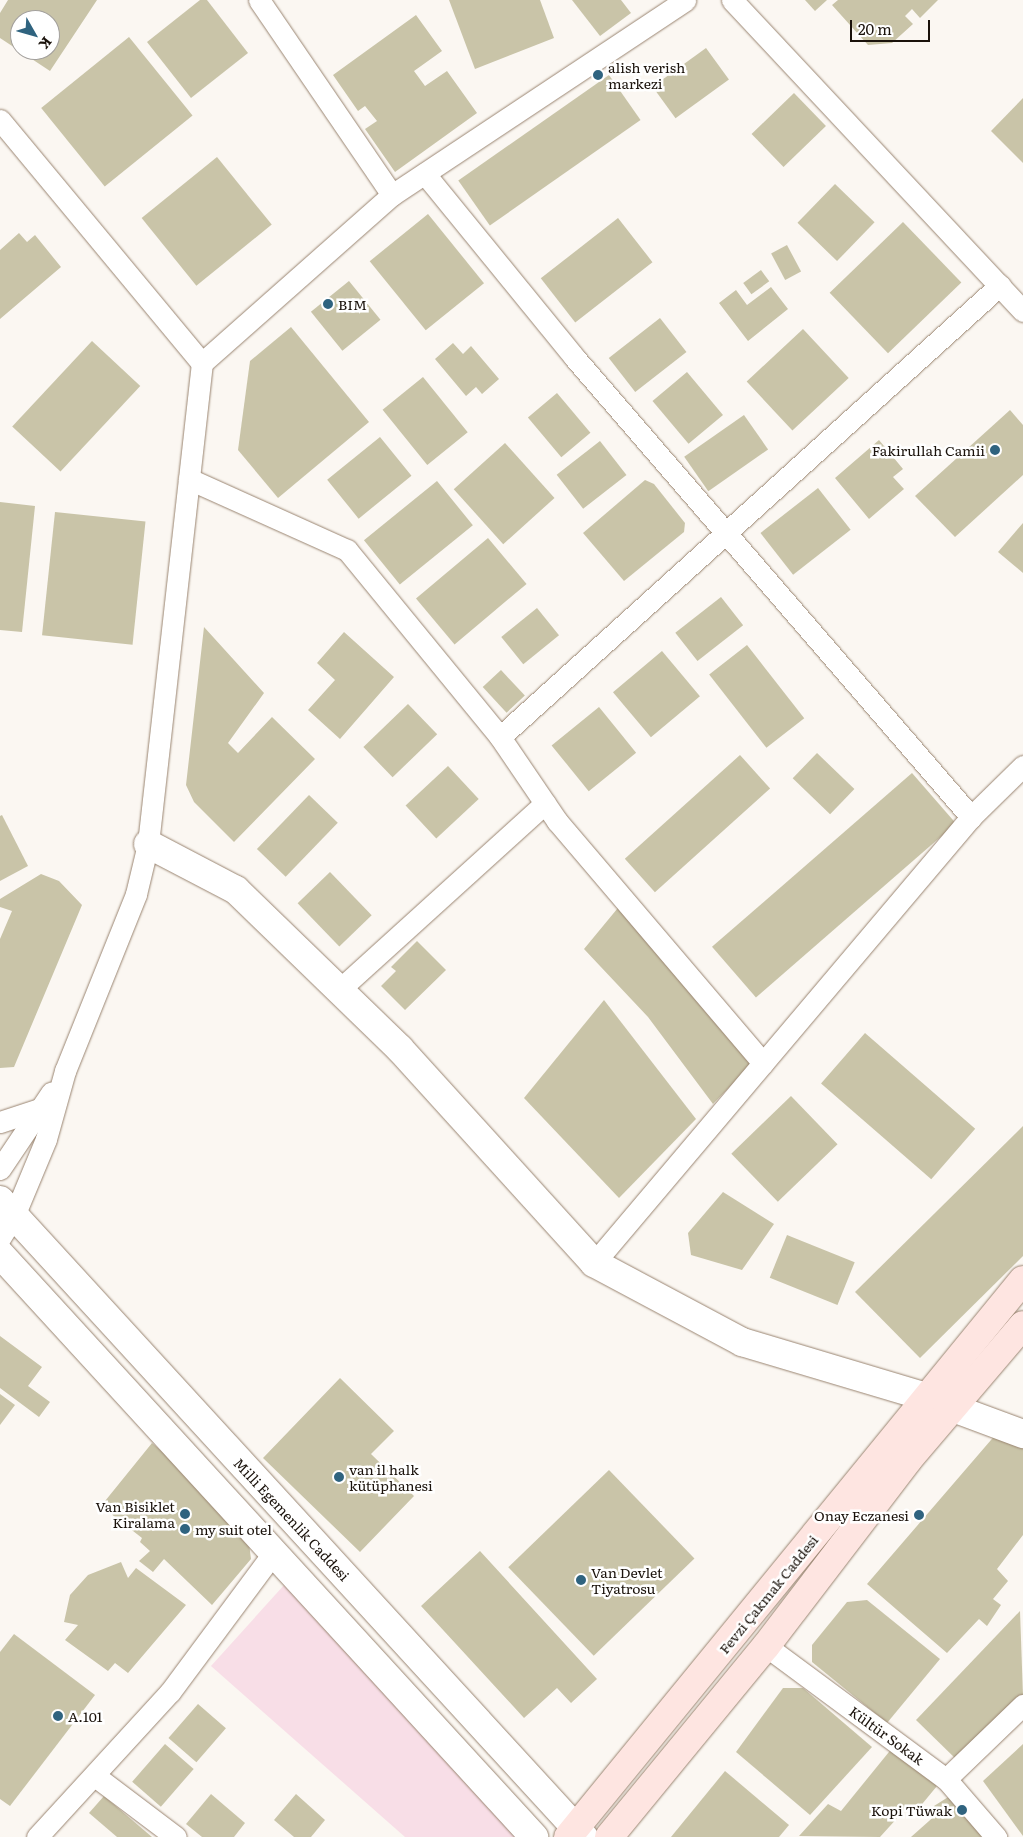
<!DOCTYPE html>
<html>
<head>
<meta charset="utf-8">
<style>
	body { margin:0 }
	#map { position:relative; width:1023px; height:1837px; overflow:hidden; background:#fbf7f2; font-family:Literata,serif }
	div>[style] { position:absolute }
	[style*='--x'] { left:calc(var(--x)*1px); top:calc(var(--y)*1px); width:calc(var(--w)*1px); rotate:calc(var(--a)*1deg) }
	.green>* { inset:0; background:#f8dee7 }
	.building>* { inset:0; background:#c9c4a8; transform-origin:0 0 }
	.roads { filter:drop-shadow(0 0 1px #998470) drop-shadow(0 0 1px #998470) }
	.minor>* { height:21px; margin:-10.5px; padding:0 10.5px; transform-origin:10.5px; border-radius:10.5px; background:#fff }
	.tertiary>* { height:28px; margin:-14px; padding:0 14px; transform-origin:14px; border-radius:14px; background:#fff }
	.secondary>* { height:28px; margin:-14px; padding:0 14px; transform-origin:14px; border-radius:14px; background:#fee5e1 }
	.dots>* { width:14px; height:14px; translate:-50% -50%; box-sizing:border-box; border:2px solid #fff; border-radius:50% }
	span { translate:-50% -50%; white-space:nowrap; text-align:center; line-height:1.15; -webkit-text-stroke:5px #fff; paint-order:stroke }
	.poi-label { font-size:14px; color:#1a120b }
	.left { translate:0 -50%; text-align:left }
	.right { translate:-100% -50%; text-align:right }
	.street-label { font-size:14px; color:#1a120b }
	.north { position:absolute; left:10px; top:10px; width:50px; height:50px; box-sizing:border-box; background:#fff; border:1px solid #a3a09d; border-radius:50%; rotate:128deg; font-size:14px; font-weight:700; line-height:20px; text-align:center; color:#1a120b }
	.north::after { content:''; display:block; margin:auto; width:18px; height:22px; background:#2f637f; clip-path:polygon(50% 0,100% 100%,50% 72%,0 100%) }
	.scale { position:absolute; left:850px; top:20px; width:80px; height:22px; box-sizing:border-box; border:2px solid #1a120b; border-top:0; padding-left:6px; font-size:15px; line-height:18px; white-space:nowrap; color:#1a120b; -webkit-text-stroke:4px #fff; paint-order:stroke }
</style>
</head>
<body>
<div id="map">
	<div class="green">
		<div style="clip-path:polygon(285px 1584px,518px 1837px,405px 1837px,211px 1666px)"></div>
	</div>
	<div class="building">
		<div style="clip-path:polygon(evenodd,8px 0,97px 0,50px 71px,0 38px,0 13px,8px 0,20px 20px,50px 20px,50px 50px,20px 50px,20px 20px)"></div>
		<div style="clip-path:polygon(200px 0,207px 0,248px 53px,191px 98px,147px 42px)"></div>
		<div style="clip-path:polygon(449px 0,540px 0,554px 38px,475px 69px)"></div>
		<div style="clip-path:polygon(572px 0,621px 0,631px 13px,600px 36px)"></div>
		<div style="clip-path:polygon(805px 0,827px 0,815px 11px)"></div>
		<div style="clip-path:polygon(838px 0,938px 0,920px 18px,912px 9px,905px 16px,913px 24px,892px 43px,868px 45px,832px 5px)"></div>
		<div style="clip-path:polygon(416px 15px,442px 51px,414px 71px,425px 86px,447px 71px,477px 113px,395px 172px,365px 129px,377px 121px,365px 106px,358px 111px,333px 75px)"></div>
		<div style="left:129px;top:37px;width:101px;height:113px;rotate:51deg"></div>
		<div style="left:706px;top:48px;width:39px;height:66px;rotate:54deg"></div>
		<div style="left:609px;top:75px;width:55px;height:184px;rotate:55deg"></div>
		<div style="left:794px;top:93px;width:46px;height:59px;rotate:46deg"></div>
		<div style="clip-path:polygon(1023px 98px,1023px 163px,991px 131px)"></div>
		<div style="left:217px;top:157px;width:87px;height:97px;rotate:51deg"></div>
		<div style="left:835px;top:184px;width:55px;height:54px;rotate:44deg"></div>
		<div style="left:428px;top:214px;width:89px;height:75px;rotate:51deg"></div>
		<div style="left:618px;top:218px;width:56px;height:98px;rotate:52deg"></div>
		<div style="left:903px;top:222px;width:84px;height:102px;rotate:46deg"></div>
		<div style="clip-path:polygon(19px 233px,27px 242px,35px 235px,61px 267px,0 319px,0 250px)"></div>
		<div style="left:787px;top:245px;width:30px;height:18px;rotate:62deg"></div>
		<div style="left:761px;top:270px;width:14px;height:22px;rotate:54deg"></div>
		<div style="left:349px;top:281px;width:50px;height:49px;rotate:51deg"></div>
		<div style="clip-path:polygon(771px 287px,788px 309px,748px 341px,719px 303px,736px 290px,747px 305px)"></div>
		<div style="left:660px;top:318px;width:43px;height:65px;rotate:52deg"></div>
		<div style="clip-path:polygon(291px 327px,369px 422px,278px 498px,238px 450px,250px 361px)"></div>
		<div style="left:803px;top:329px;width:67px;height:77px;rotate:47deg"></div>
		<div style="left:92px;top:341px;width:66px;height:117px;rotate:43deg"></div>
		<div style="clip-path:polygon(453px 343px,463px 354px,471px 346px,499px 379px,482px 394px,476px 387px,466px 396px,435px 359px)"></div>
		<div style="left:687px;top:372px;width:56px;height:45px;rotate:50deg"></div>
		<div style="left:423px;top:377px;width:71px;height:52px;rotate:51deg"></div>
		<div style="left:557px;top:393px;width:52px;height:38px;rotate:50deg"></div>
		<div style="clip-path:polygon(1010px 410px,1023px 425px,1023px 475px,955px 537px,915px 496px)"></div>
		<div style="left:744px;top:415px;width:42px;height:73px;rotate:55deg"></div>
		<div style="left:380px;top:437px;width:50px;height:68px;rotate:51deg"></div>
		<div style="clip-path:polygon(879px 440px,903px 469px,893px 477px,904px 489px,869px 519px,835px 478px)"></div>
		<div style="left:600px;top:441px;width:43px;height:55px;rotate:52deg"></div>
		<div style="left:505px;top:443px;width:74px;height:69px;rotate:48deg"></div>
		<div style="clip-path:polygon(645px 480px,654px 484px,685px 523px,684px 532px,624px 581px,583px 533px)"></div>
		<div style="left:437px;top:481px;width:57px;height:94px;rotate:51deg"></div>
		<div style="left:818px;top:488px;width:53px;height:73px;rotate:52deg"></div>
		<div style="clip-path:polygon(0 502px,35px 506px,22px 632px,0 630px)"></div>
		<div style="left:55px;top:512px;width:91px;height:124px;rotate:6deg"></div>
		<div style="clip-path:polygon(1023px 523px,1023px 573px,998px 552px)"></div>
		<div style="left:488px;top:538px;width:60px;height:94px;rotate:50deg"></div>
		<div style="left:721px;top:597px;width:36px;height:58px;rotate:52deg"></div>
		<div style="left:537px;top:608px;width:35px;height:46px;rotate:51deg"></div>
		<div style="clip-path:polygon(204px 627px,264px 693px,228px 743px,238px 753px,272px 717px,315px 759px,234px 842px,194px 802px,186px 785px)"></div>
		<div style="clip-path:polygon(344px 632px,394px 677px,340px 739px,308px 710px,335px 680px,317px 663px)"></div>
		<div style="left:747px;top:645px;width:93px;height:48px;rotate:52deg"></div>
		<div style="left:662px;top:651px;width:59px;height:64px;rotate:50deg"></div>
		<div style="left:501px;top:670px;width:35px;height:25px;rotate:47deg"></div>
		<div style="left:408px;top:704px;width:42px;height:62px;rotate:46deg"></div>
		<div style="left:599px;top:707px;width:59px;height:61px;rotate:51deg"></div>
		<div style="left:817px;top:753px;width:52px;height:35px;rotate:44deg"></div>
		<div style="left:740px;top:755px;width:45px;height:155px;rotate:48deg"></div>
		<div style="left:448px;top:766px;width:45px;height:58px;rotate:47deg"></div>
		<div style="left:912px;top:773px;width:67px;height:265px;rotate:49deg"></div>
		<div style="left:309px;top:795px;width:40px;height:75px;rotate:44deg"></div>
		<div style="clip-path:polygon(2px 815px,28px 866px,0 881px,0 816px)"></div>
		<div style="left:330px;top:872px;width:60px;height:45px;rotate:46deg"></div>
		<div style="clip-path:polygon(41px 874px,59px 881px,82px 905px,14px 1067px,0 1068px,0 939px,12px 911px,0 907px,0 899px)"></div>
		<div style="clip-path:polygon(622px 903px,754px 1062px,713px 1104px,648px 1017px,584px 949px)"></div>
		<div style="clip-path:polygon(417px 941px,446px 970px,405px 1010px,381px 986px,396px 971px,391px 967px)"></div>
		<div style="clip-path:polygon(604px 1000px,696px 1119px,619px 1198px,524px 1098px)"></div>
		<div style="left:865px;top:1033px;width:146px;height:67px;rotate:41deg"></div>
		<div style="left:791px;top:1096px;width:67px;height:83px;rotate:46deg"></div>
		<div style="clip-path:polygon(1023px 1126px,1023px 1256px,920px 1358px,855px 1292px)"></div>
		<div style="clip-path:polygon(723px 1192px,774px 1224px,742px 1270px,691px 1255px,688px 1233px)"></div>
		<div style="left:787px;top:1235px;width:73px;height:46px;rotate:22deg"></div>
		<div style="clip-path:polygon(0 1336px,42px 1367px,28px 1386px,50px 1402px,39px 1417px,0 1388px)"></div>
		<div style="clip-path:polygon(340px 1378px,394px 1431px,371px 1454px,414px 1496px,360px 1552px,263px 1458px)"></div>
		<div style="clip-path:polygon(0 1394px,15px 1405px,0 1425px)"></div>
		<div style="clip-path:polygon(997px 1433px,1023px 1447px,1023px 1535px,997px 1569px,1008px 1581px,993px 1599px,1001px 1605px,987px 1626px,979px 1619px,947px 1653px,867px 1584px)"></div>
		<div style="clip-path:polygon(152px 1443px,193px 1478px,248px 1536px,251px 1559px,212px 1605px,164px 1559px,153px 1572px,139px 1561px,150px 1551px,140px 1542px,142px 1538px,101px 1506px)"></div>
		<div style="left:609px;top:1470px;width:123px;height:140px;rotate:46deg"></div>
		<div style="clip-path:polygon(480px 1551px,597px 1679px,571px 1703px,557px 1688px,524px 1718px,421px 1606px)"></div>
		<div style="clip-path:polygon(121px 1562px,128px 1578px,136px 1568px,186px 1605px,128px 1673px,115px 1663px,108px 1671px,65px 1640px,78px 1625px,64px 1622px,70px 1595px,88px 1575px)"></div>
		<div style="clip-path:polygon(867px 1600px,940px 1659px,887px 1723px,812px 1662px,812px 1645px,847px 1602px)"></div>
		<div style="clip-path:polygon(1020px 1611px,1023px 1696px,959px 1762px,916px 1720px)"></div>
		<div style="clip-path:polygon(14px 1634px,95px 1695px,10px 1806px,0 1799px,0 1652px)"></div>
		<div style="clip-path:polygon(783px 1688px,803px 1688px,872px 1747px,810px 1815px,736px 1752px)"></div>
		<div style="left:198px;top:1704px;width:37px;height:45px;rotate:41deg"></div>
		<div style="left:165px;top:1744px;width:38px;height:50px;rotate:41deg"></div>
		<div style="clip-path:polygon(1023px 1744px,1023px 1836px,983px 1781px)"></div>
		<div style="clip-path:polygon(893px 1747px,937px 1786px,918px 1809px,909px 1805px,880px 1837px,799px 1836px,828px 1804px,841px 1811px)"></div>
		<div style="clip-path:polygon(725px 1771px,789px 1825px,779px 1837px,671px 1837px)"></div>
		<div style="clip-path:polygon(211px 1794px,245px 1823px,234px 1837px,202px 1837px,186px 1824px)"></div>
		<div style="clip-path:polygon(296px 1794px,325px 1820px,311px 1837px,294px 1837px,274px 1820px)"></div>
		<div style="clip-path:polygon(953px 1794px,982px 1837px,911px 1837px,938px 1813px,934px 1806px)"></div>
		<div style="clip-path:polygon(104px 1796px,152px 1837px,117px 1837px,89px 1813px)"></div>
	</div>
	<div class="roads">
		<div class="minor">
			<div style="--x:259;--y:0;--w:236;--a:55.7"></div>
			<div style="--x:732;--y:0;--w:426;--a:46.9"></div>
			<div style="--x:0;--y:120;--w:316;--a:50.3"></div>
			<div style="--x:425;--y:174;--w:236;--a:50.8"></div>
			<div style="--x:574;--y:357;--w:608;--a:49.2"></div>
			<div style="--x:189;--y:479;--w:173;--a:24.2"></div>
			<div style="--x:347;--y:550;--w:242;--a:50.7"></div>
			<div style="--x:500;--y:737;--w:102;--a:55.8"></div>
			<div style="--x:557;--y:821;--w:318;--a:49.6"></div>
			<div style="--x:500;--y:737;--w:674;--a:-42.11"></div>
			<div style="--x:339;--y:990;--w:278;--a:-42.2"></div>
			<div style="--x:0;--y:1122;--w:44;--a:-18.4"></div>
			<div style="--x:0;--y:1169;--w:92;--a:-56.1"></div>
			<div style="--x:0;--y:1238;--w:26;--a:-58"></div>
			<div style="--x:14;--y:1216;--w:83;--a:-67.4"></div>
			<div style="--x:46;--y:1139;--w:71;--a:-74.4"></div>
			<div style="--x:65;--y:1071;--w:191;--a:-68.1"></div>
			<div style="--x:136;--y:894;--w:51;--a:-76.5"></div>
			<div style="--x:148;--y:844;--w:484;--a:-83.6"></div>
			<div style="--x:202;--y:363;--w:254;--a:-41.5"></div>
			<div style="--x:392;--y:195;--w:352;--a:-33.6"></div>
			<div style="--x:594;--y:1263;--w:584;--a:-49.79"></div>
			<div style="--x:971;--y:817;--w:73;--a:-44.4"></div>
			<div style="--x:766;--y:1646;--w:224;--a:36.5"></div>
			<div style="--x:946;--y:1779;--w:77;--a:49.2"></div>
			<div style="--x:95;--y:1776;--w:101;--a:37"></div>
			<div style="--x:946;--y:1779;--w:107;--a:-43.9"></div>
			<div style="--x:37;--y:1837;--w:197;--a:-47.5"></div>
			<div style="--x:170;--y:1692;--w:174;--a:-53.4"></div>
		</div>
		<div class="tertiary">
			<div style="--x:148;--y:844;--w:99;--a:27.6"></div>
			<div style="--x:236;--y:890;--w:228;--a:44.1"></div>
			<div style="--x:400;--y:1049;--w:289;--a:47.8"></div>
			<div style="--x:594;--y:1263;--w:168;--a:28.1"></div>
			<div style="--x:742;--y:1342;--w:192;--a:16.6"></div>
			<div style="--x:0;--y:1200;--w:864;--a:47.49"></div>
			<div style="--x:0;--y:1254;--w:791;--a:47.51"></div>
			<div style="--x:953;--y:1408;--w:75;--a:20.4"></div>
		</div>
		<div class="secondary">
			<div style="--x:568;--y:1837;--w:719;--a:-50.76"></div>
			<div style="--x:609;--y:1837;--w:247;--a:-50.6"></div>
			<div style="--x:766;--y:1646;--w:234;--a:-52.6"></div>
			<div style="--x:908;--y:1460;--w:177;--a:-49.6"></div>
		</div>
	</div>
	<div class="dots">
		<div style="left:598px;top:75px;background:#2f637f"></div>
		<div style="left:328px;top:304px;background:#2f637f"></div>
		<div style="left:995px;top:450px;background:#2f637f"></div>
		<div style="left:339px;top:1477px;background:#2f637f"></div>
		<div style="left:185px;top:1514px;background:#2f637f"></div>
		<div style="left:919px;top:1515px;background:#2f637f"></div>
		<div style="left:185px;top:1529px;background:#2f637f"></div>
		<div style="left:581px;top:1580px;background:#2f637f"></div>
		<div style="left:58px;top:1716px;background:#2f637f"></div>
		<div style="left:962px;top:1810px;background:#2f637f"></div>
	</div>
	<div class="poi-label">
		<span class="left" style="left:608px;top:75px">alish verish<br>markezi</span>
		<span class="left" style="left:338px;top:304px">BIM</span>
		<span class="right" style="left:985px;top:450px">Fakirullah Camii</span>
		<span class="left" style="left:349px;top:1477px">van il halk<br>kütüphanesi</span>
		<span class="right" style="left:175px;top:1514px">Van Bisiklet<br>Kiralama</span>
		<span class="right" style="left:909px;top:1515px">Onay Eczanesi</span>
		<span class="left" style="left:195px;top:1529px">my suit otel</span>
		<span class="left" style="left:591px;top:1580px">Van Devlet<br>Tiyatrosu</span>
		<span class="left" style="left:68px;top:1716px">A.101</span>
		<span class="right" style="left:952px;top:1810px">Kopi Tüwak</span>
	</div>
	<div class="street-label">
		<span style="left:292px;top:1519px;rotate:47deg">Milli Egemenlik Caddesi</span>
		<span style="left:768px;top:1594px;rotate:-51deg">Fevzi Çakmak Caddesi</span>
		<span style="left:887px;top:1735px;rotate:36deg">Kültür Sokak</span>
	</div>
	<div class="north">K</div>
	<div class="scale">20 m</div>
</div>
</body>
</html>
